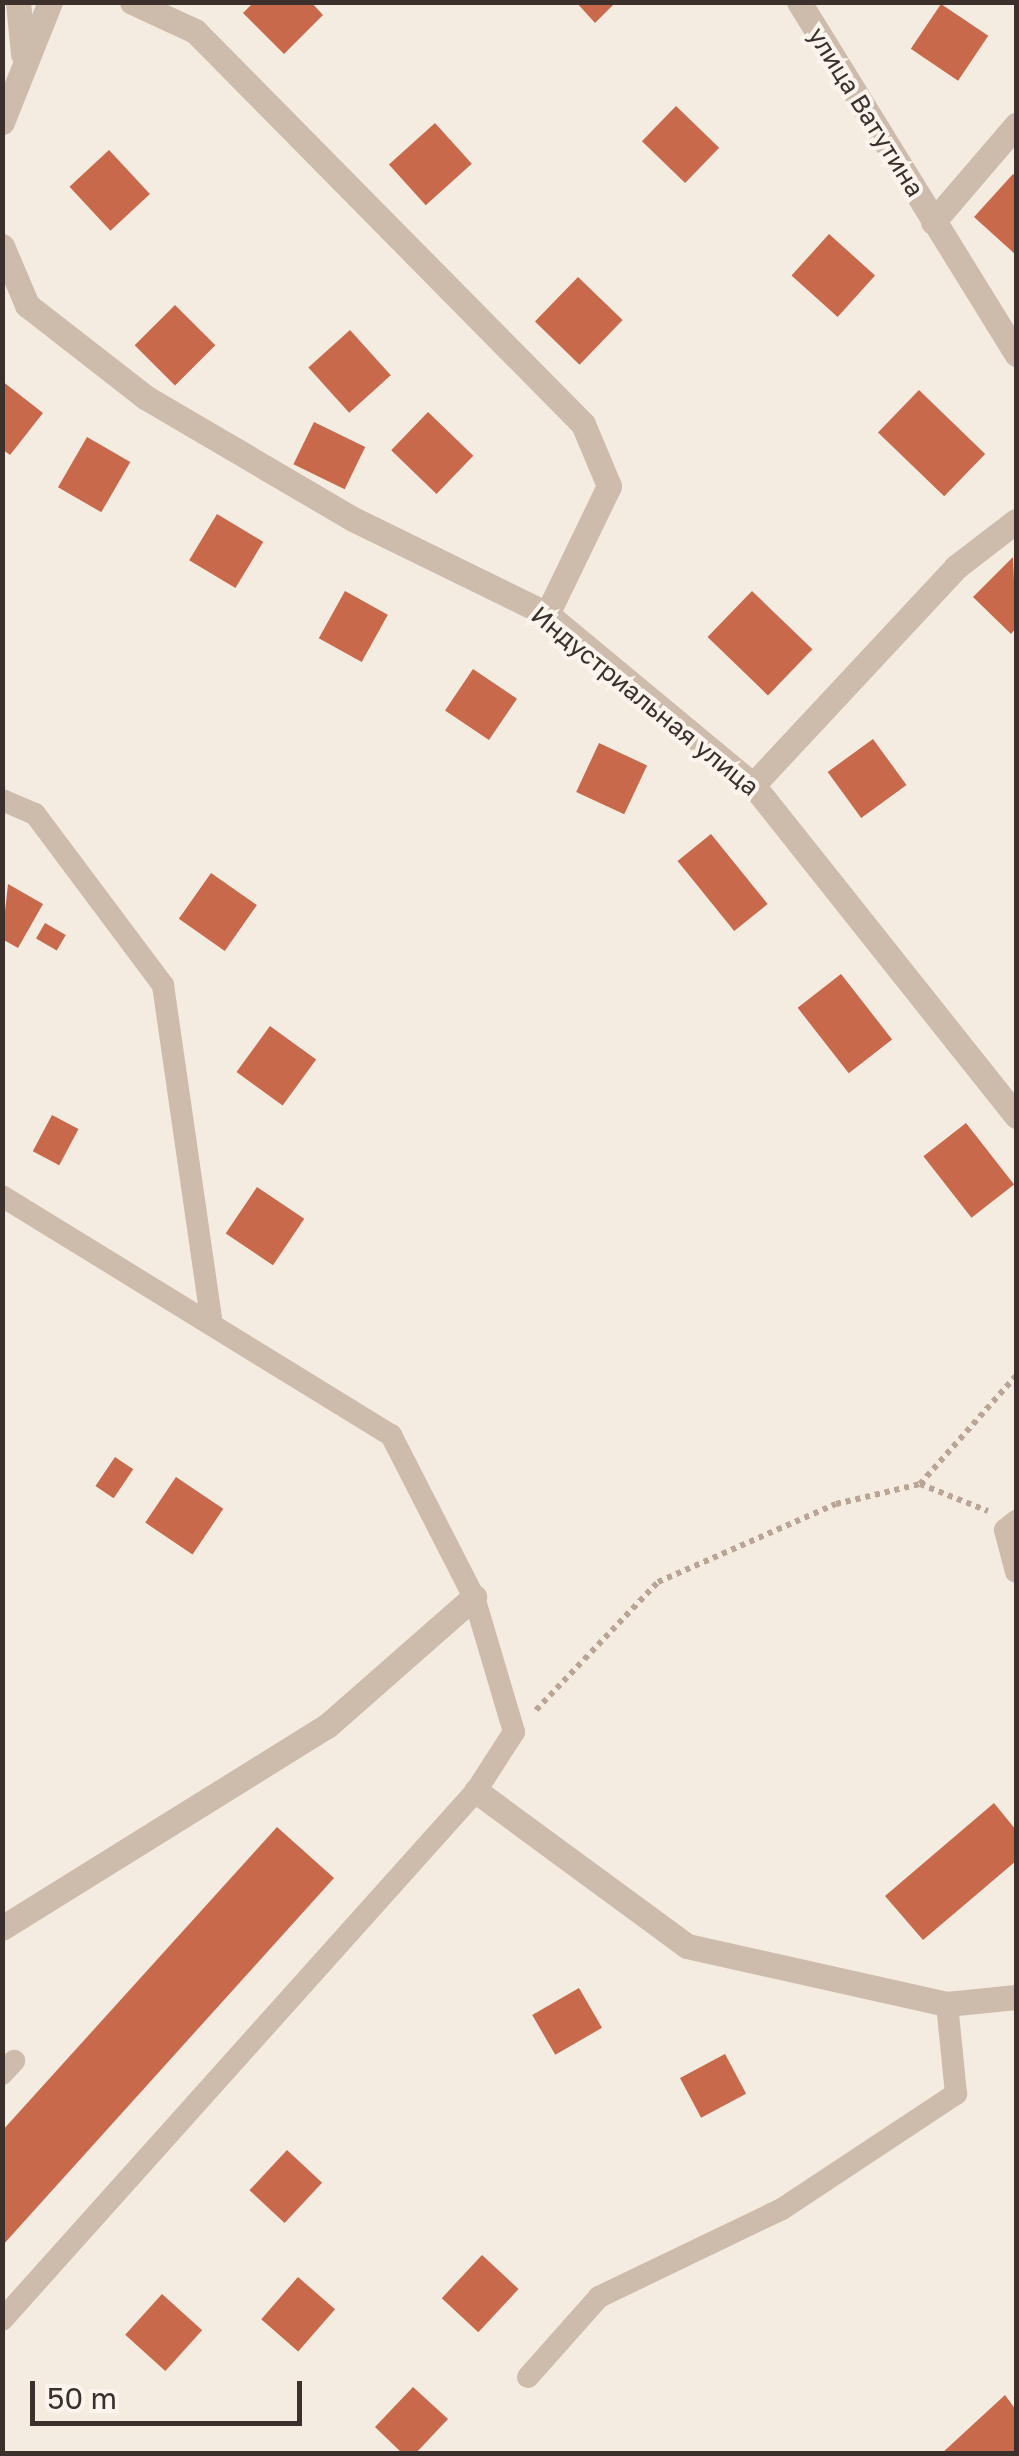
<!DOCTYPE html>
<html>
<head>
<meta charset="utf-8">
<style>
	body { margin:0 }
	#map { position:relative; width:1019px; height:2456px; overflow:hidden; background:#f4ebe1; font-family:"Golos Text",sans-serif }
	div>[style] { position:absolute }
	[style*='--x'] { left:calc(var(--x)*1px); top:calc(var(--y)*1px); width:calc(var(--w)*1px); rotate:calc(var(--a)*1deg) }
	.building>* { inset:0; background:#c8694b; transform-origin:0 0 }
	.path>* { height:6px; margin-top:-3px; transform-origin:0; background:repeating-linear-gradient(90deg,#b9a596 0 5px,transparent 0 10px) }
	.lane>* { height:22px; margin:-11px; padding:0 11px; transform-origin:11px; border-radius:11px; background:#cdbbac }
	.street>* { height:25px; margin:-12.5px; padding:0 12.5px; transform-origin:12.5px; border-radius:12.5px; background:#cdbbac }
	span { translate:-50% -50%; white-space:nowrap; text-align:center; line-height:1.15; -webkit-text-stroke:8px #fbf5ee; paint-order:stroke }
	.street-label { font-size:25px; color:#3b302b }
	.frame { position:absolute; inset:0; border:5px solid #3b302b; pointer-events:none }
	.scale { position:absolute; left:30px; top:2381px; width:272px; height:45px; box-sizing:border-box; border:5px solid #3b302b; border-top:0; padding-left:12px; font-size:30px; line-height:35px; white-space:nowrap; color:#3b302b; -webkit-text-stroke:8px #fbf5ee; paint-order:stroke }
</style>
</head>
<body>
<div id="map">
	<div class="building">
		<div style="clip-path:polygon(254px 2px,311px 2px,323px 15px,284px 54px,243px 13px)"></div>
		<div style="clip-path:polygon(576px 2px,616px 2px,595px 23px)"></div>
		<div style="left:941px;top:4px;width:57px;height:54px;rotate:34deg"></div>
		<div style="left:676px;top:106px;width:60px;height:49px;rotate:44deg"></div>
		<div style="left:435px;top:123px;width:55px;height:62px;rotate:48deg"></div>
		<div style="left:109px;top:150px;width:60px;height:54px;rotate:47deg"></div>
		<div style="clip-path:polygon(1013px 174px,1016px 177px,1016px 255px,974px 217px)"></div>
		<div style="left:829px;top:234px;width:62px;height:56px;rotate:42deg"></div>
		<div style="left:578px;top:277px;width:62px;height:62px;rotate:44deg"></div>
		<div style="left:175px;top:305px;width:57px;height:57px;rotate:45deg"></div>
		<div style="left:350px;top:330px;width:61px;height:56px;rotate:48deg"></div>
		<div style="clip-path:polygon(2px 381px,43px 413px,10px 455px,2px 449px)"></div>
		<div style="left:919px;top:390px;width:92px;height:59px;rotate:44deg"></div>
		<div style="left:428px;top:412px;width:63px;height:53px;rotate:44deg"></div>
		<div style="left:314px;top:422px;width:57px;height:47px;rotate:26deg"></div>
		<div style="left:87px;top:437px;width:50px;height:58px;rotate:30deg"></div>
		<div style="left:217px;top:514px;width:54px;height:54px;rotate:31deg"></div>
		<div style="clip-path:polygon(1013px 557px,1016px 628px,1011px 634px,973px 597px)"></div>
		<div style="left:345px;top:591px;width:49px;height:54px;rotate:29deg"></div>
		<div style="left:752px;top:591px;width:84px;height:64px;rotate:44deg"></div>
		<div style="left:473px;top:669px;width:53px;height:50px;rotate:34deg"></div>
		<div style="left:873px;top:739px;width:57px;height:56px;rotate:54deg"></div>
		<div style="left:599px;top:743px;width:53px;height:54px;rotate:25deg"></div>
		<div style="left:711px;top:834px;width:90px;height:43px;rotate:51deg"></div>
		<div style="left:211px;top:873px;width:56px;height:56px;rotate:35deg"></div>
		<div style="clip-path:polygon(8px 884px,43px 904px,18px 948px,2px 939px)"></div>
		<div style="left:45px;top:923px;width:24px;height:18px;rotate:30deg"></div>
		<div style="left:841px;top:974px;width:83px;height:55px;rotate:52deg"></div>
		<div style="left:270px;top:1026px;width:57px;height:57px;rotate:36deg"></div>
		<div style="left:52px;top:1115px;width:30px;height:41px;rotate:28deg"></div>
		<div style="left:966px;top:1123px;width:78px;height:54px;rotate:52deg"></div>
		<div style="left:257px;top:1187px;width:57px;height:56px;rotate:34deg"></div>
		<div style="left:115px;top:1457px;width:22px;height:35px;rotate:34deg"></div>
		<div style="left:176px;top:1477px;width:57px;height:55px;rotate:34deg"></div>
		<div style="clip-path:polygon(994px 1803px,1016px 1830px,1016px 1861px,923px 1940px,885px 1896px)"></div>
		<div style="clip-path:polygon(277px 1827px,334px 1878px,2px 2246px,2px 2131px)"></div>
		<div style="left:579px;top:1988px;width:46px;height:54px;rotate:60deg"></div>
		<div style="left:725px;top:2054px;width:45px;height:51px;rotate:62deg"></div>
		<div style="left:287px;top:2150px;width:48px;height:55px;rotate:43deg"></div>
		<div style="left:482px;top:2255px;width:50px;height:59px;rotate:43deg"></div>
		<div style="left:298px;top:2277px;width:49px;height:56px;rotate:41deg"></div>
		<div style="left:162px;top:2294px;width:54px;height:55px;rotate:42deg"></div>
		<div style="clip-path:polygon(413px 2387px,448px 2419px,415px 2454px,403px 2454px,375px 2427px)"></div>
		<div style="clip-path:polygon(1005px 2395px,1016px 2410px,1016px 2454px,941px 2454px)"></div>
	</div>
	<div class="path">
		<div style="--x:920;--y:1484;--w:73;--a:21.7"></div>
		<div style="--x:536;--y:1710;--w:177;--a:-46.4"></div>
		<div style="--x:658;--y:1582;--w:194;--a:-23.7"></div>
		<div style="--x:836;--y:1504;--w:86;--a:-13.4"></div>
		<div style="--x:920;--y:1484;--w:144;--a:-48.4"></div>
	</div>
	<div class="lane">
		<div style="--x:2;--y:800;--w:36;--a:23"></div>
		<div style="--x:35;--y:814;--w:214;--a:53.2"></div>
		<div style="--x:163;--y:985;--w:342;--a:81.8"></div>
		<div style="--x:2;--y:1196;--w:457;--a:31.6"></div>
		<div style="--x:391;--y:1435;--w:182;--a:62.9"></div>
		<div style="--x:474;--y:1597;--w:141;--a:73.5"></div>
		<div style="--x:514;--y:1732;--w:70;--a:122.8"></div>
		<div style="--x:476;--y:1791;--w:710;--a:131.86"></div>
		<div style="--x:1016;--y:1521;--w:14;--a:141"></div>
		<div style="--x:1005;--y:1530;--w:43;--a:75.3"></div>
		<div style="--x:2;--y:2074;--w:18;--a:-47"></div>
		<div style="--x:528;--y:2377;--w:107;--a:-48.4"></div>
		<div style="--x:599;--y:2297;--w:203;--a:-25.7"></div>
		<div style="--x:782;--y:2209;--w:209;--a:-33.5"></div>
		<div style="--x:956;--y:2094;--w:90;--a:-95.7"></div>
	</div>
	<div class="street">
		<div style="--x:18;--y:2;--w:52;--a:84.5"></div>
		<div style="--x:132;--y:2;--w:69;--a:24.7"></div>
		<div style="--x:195;--y:31;--w:552;--a:45.37"></div>
		<div style="--x:583;--y:424;--w:67;--a:67.2"></div>
		<div style="--x:609;--y:486;--w:142;--a:115.8"></div>
		<div style="--x:799;--y:2;--w:414;--a:58.3"></div>
		<div style="--x:2;--y:122;--w:129;--a:-68.2"></div>
		<div style="--x:933;--y:222;--w:128;--a:-49.4"></div>
		<div style="--x:2;--y:246;--w:64;--a:67"></div>
		<div style="--x:27;--y:305;--w:150;--a:37.9"></div>
		<div style="--x:145;--y:397;--w:241;--a:30.4"></div>
		<div style="--x:353;--y:519;--w:216;--a:26.1"></div>
		<div style="--x:547;--y:614;--w:268;--a:39.7"></div>
		<div style="--x:753;--y:785;--w:423;--a:51.5"></div>
		<div style="--x:753;--y:785;--w:298;--a:-47"></div>
		<div style="--x:956;--y:567;--w:76;--a:-37.5"></div>
		<div style="--x:476;--y:1791;--w:262;--a:36.3"></div>
		<div style="--x:687;--y:1946;--w:266;--a:12.6"></div>
		<div style="--x:947;--y:2004;--w:69;--a:-5.8"></div>
		<div style="--x:2;--y:1928;--w:383;--a:-31.9"></div>
		<div style="--x:327;--y:1726;--w:196;--a:-41.3"></div>
	</div>
	<div class="street-label">
		<span style="left:866px;top:112px;rotate:58deg">улица Ватутина</span>
		<span style="left:645px;top:701px;rotate:39deg">Индустриальная улица</span>
	</div>
	<div class="frame"></div>
	<div class="scale">50 m</div>
</div>
</body>
</html>
